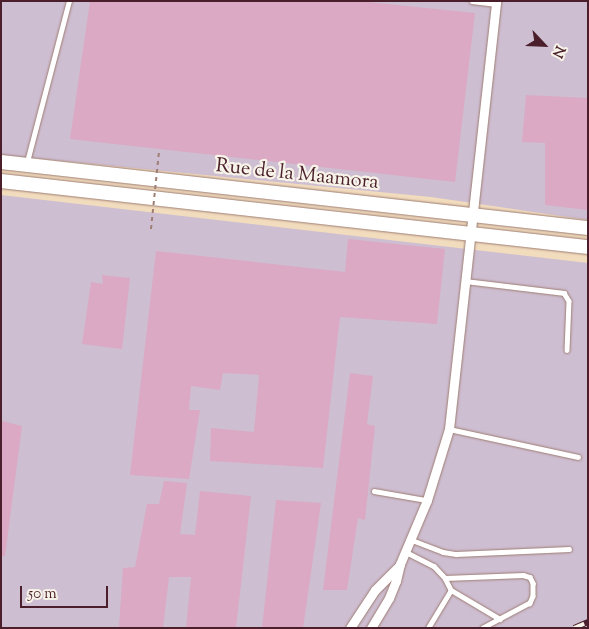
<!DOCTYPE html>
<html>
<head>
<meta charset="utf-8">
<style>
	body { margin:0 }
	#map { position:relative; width:589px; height:629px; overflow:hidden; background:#f2dcbe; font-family:"Sorts Mill Goudy",serif }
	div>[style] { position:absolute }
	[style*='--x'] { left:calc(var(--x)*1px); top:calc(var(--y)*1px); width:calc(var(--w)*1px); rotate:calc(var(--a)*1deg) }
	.industrial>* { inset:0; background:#cebed1 }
	.building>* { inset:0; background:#dba9c3 }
	.roads { filter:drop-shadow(0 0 1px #9e7e74) drop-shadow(0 0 1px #9e7e74) }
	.lane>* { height:4.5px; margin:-2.25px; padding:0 2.25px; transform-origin:2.25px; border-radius:2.25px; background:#fff }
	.street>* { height:9px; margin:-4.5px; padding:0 4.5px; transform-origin:4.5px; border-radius:4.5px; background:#fff }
	.secondary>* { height:14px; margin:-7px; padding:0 7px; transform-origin:7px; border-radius:7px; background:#fff }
	.rail>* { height:5.5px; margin-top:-2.75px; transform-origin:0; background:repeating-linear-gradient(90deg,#f7f3e8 0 11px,#4a1f2b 0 22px); box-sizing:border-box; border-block:1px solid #4a1f2b }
	.path-bridge>* { height:2px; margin-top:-1px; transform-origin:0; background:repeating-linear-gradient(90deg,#9e7e74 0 4px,transparent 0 8px) }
	span { translate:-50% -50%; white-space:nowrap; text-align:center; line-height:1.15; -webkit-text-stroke:4.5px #f7f3e8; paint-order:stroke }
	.street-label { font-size:20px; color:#4a1f2b }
	.frame { position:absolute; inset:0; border:2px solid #4a1f2b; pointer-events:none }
	.north { position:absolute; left:519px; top:20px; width:50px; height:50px; -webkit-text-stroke:4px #f7f3e8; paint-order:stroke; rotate:115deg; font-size:14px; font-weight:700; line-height:20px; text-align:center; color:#4a1f2b }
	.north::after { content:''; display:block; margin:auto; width:18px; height:22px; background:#4a1f2b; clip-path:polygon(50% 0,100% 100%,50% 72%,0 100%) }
	.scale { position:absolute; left:20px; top:586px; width:88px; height:22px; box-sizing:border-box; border:2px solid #4a1f2b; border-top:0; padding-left:6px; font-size:15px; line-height:18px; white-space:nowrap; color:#4a1f2b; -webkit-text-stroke:4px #f7f3e8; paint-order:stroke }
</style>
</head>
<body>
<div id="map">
	<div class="industrial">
		<div style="clip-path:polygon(1px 1px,588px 1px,588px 220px,431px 197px,1px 155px)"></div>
		<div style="clip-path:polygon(1px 195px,588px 263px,588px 628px,1px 628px)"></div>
	</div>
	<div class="building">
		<div style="clip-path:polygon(90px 1px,358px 1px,475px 13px,455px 182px,70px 139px)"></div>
		<div style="clip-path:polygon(526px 95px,588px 98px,588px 210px,545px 205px,545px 143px,522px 142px)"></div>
		<div style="clip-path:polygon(348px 239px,445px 249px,437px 324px,340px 317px,323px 468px,210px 461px,211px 428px,254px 432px,259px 375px,223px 373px,220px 390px,191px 386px,189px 410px,200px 410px,189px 479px,130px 475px,156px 251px,345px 272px)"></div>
		<div style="clip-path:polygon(102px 275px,130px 278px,122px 349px,82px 344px,91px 282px,103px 284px)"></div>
		<div style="clip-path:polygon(350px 373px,373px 376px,367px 424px,375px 426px,365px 520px,358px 518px,347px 590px,323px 590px)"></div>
		<div style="clip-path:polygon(1px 421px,22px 426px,5px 556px,1px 556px)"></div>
		<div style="clip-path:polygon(164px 481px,187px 483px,180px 534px,195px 535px,200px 491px,251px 496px,236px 628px,186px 628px,191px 577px,169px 577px,163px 628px,119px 627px,123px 568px,135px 567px,147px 504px,159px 504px)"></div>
		<div style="clip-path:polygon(276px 500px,321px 503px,303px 628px,262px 628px)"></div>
	</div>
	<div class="roads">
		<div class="lane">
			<div style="--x:472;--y:1;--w:24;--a:7"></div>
			<div style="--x:27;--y:162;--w:166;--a:-75.4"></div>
			<div style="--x:465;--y:281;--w:100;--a:6.9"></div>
			<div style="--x:564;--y:293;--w:9;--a:58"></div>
			<div style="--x:569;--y:301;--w:49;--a:92.3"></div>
			<div style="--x:449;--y:429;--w:132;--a:12.2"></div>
			<div style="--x:374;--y:491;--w:53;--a:9.8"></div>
			<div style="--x:412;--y:540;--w:33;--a:21"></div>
			<div style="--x:443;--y:552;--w:13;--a:9"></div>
			<div style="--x:456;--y:554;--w:113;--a:-2.5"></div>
			<div style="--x:406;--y:552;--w:31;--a:27"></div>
			<div style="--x:434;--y:566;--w:16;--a:47"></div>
			<div style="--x:445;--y:578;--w:78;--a:-2.2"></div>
			<div style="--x:523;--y:575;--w:7;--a:16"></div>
			<div style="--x:530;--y:577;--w:7;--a:63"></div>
			<div style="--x:533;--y:583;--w:13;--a:90"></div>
			<div style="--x:533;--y:596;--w:8;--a:113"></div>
			<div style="--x:530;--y:603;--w:53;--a:152"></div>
			<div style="--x:445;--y:578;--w:13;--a:63"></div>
			<div style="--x:428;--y:628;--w:44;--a:-58.8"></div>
			<div style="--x:451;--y:590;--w:57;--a:30.6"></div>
		</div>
		<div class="street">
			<div style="--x:350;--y:628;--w:45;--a:-56.7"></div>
			<div style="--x:375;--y:590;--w:35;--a:-45"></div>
			<div style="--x:371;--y:628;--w:35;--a:-59"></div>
			<div style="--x:389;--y:598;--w:18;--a:-68"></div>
			<div style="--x:396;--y:581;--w:17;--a:-77"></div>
			<div style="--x:400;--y:564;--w:69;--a:-67.1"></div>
			<div style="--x:427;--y:500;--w:74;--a:-72.8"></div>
			<div style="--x:449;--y:429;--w:431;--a:-83.7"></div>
		</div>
		<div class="secondary">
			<div style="--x:1;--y:162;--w:591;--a:6.42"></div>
			<div style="--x:1;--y:181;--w:591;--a:6.42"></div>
		</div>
	</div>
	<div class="rail">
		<div style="--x:574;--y:628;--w:15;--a:-23"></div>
	</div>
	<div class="path-bridge">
		<div style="--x:151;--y:229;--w:77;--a:-84.1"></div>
	</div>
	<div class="street-label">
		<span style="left:297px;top:175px;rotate:6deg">Rue de la Maamora</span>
	</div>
	<div class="frame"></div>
	<div class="north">N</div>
	<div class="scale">50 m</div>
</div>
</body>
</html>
